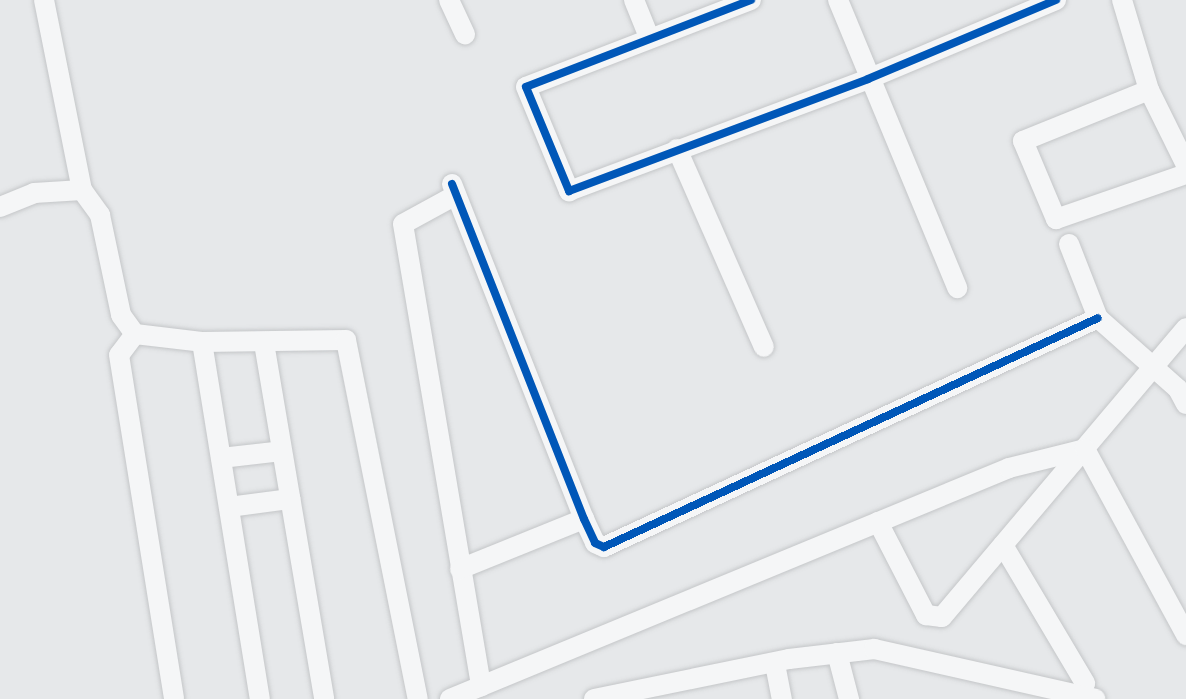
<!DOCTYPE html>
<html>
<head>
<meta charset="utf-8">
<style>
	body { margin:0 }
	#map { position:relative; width:1186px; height:699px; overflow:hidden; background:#e6e8ea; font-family:Signika,sans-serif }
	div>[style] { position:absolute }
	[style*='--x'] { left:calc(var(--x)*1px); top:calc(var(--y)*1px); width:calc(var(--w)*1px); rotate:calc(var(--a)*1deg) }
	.roads { filter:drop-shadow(0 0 2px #c4c6c8) drop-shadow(0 0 2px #c4c6c8) }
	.minor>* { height:20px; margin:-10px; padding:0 10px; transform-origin:10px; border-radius:10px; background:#f5f6f7 }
	.cycleway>* { height:8px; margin:-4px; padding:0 4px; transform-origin:4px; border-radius:4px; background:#0057b8 }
	span { translate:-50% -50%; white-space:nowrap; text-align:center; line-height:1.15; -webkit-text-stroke:5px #f4f6f9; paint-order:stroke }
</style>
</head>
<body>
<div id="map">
	<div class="roads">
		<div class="minor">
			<div style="--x:44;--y:0;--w:194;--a:78.7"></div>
			<div style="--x:449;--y:0;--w:38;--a:65"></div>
			<div style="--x:634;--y:0;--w:40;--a:68"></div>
			<div style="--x:751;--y:0;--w:241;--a:158.9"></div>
			<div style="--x:526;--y:87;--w:113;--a:67.5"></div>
			<div style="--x:569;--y:191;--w:319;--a:-20.5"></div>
			<div style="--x:868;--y:79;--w:204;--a:-22.8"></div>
			<div style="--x:838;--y:0;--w:312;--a:67.5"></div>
			<div style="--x:1122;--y:0;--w:94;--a:73.3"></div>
			<div style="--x:1149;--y:90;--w:84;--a:63.7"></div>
			<div style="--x:1149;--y:90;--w:136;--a:158"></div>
			<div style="--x:1023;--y:141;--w:85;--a:67.1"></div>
			<div style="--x:1056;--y:219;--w:138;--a:-19.1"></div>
			<div style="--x:677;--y:149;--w:216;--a:66.3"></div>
			<div style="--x:452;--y:184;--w:360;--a:68.5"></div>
			<div style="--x:584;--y:519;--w:26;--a:65"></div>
			<div style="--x:595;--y:543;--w:10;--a:24"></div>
			<div style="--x:604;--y:547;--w:544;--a:-24.87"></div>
			<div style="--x:456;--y:195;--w:60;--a:151.3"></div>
			<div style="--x:403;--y:224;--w:469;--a:80.4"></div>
			<div style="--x:0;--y:207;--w:37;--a:-22"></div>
			<div style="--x:34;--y:193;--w:48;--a:-3.6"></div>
			<div style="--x:82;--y:190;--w:31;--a:54"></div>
			<div style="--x:100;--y:215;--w:102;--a:78.1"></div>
			<div style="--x:121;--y:315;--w:24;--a:54"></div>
			<div style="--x:135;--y:334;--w:67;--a:6.8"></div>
			<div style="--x:202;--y:342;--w:144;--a:-0.8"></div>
			<div style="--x:346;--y:340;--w:366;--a:78.7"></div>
			<div style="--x:1069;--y:244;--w:79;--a:68.6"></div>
			<div style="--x:1098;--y:318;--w:107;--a:41.6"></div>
			<div style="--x:1178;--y:389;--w:17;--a:62"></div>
			<div style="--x:135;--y:334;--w:26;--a:127"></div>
			<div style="--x:119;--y:355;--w:348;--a:80.9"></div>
			<div style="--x:202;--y:342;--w:362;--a:80.8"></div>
			<div style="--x:264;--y:343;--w:361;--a:80.4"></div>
			<div style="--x:221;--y:458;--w:61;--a:-6.5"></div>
			<div style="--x:229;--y:507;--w:62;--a:-7.5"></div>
			<div style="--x:878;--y:522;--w:105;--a:62.7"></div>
			<div style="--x:926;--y:615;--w:16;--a:7"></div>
			<div style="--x:942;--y:617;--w:378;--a:-49.8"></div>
			<div style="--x:1003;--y:545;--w:161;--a:59.3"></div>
			<div style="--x:460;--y:569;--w:134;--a:-22"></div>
			<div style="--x:837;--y:653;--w:48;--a:75.4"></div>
			<div style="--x:775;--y:664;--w:36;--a:79"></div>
			<div style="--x:450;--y:699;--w:605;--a:-22.45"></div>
			<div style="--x:1009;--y:468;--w:78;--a:-14"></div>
			<div style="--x:1085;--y:449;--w:212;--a:61.5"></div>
			<div style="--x:594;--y:699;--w:199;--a:-11.6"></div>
			<div style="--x:789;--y:659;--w:86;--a:-6.7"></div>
			<div style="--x:874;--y:649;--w:227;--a:12.7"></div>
		</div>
	</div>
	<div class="cycleway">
		<div style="--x:751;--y:0;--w:241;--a:158.9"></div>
		<div style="--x:526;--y:87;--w:113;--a:67.5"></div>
		<div style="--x:569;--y:191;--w:319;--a:-20.5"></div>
		<div style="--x:868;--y:79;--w:204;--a:-22.8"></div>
		<div style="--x:452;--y:184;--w:360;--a:68.5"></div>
		<div style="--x:584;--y:519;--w:26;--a:65"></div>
		<div style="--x:595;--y:543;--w:10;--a:24"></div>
		<div style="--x:604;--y:547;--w:544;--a:-24.87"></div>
	</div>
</div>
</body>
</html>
